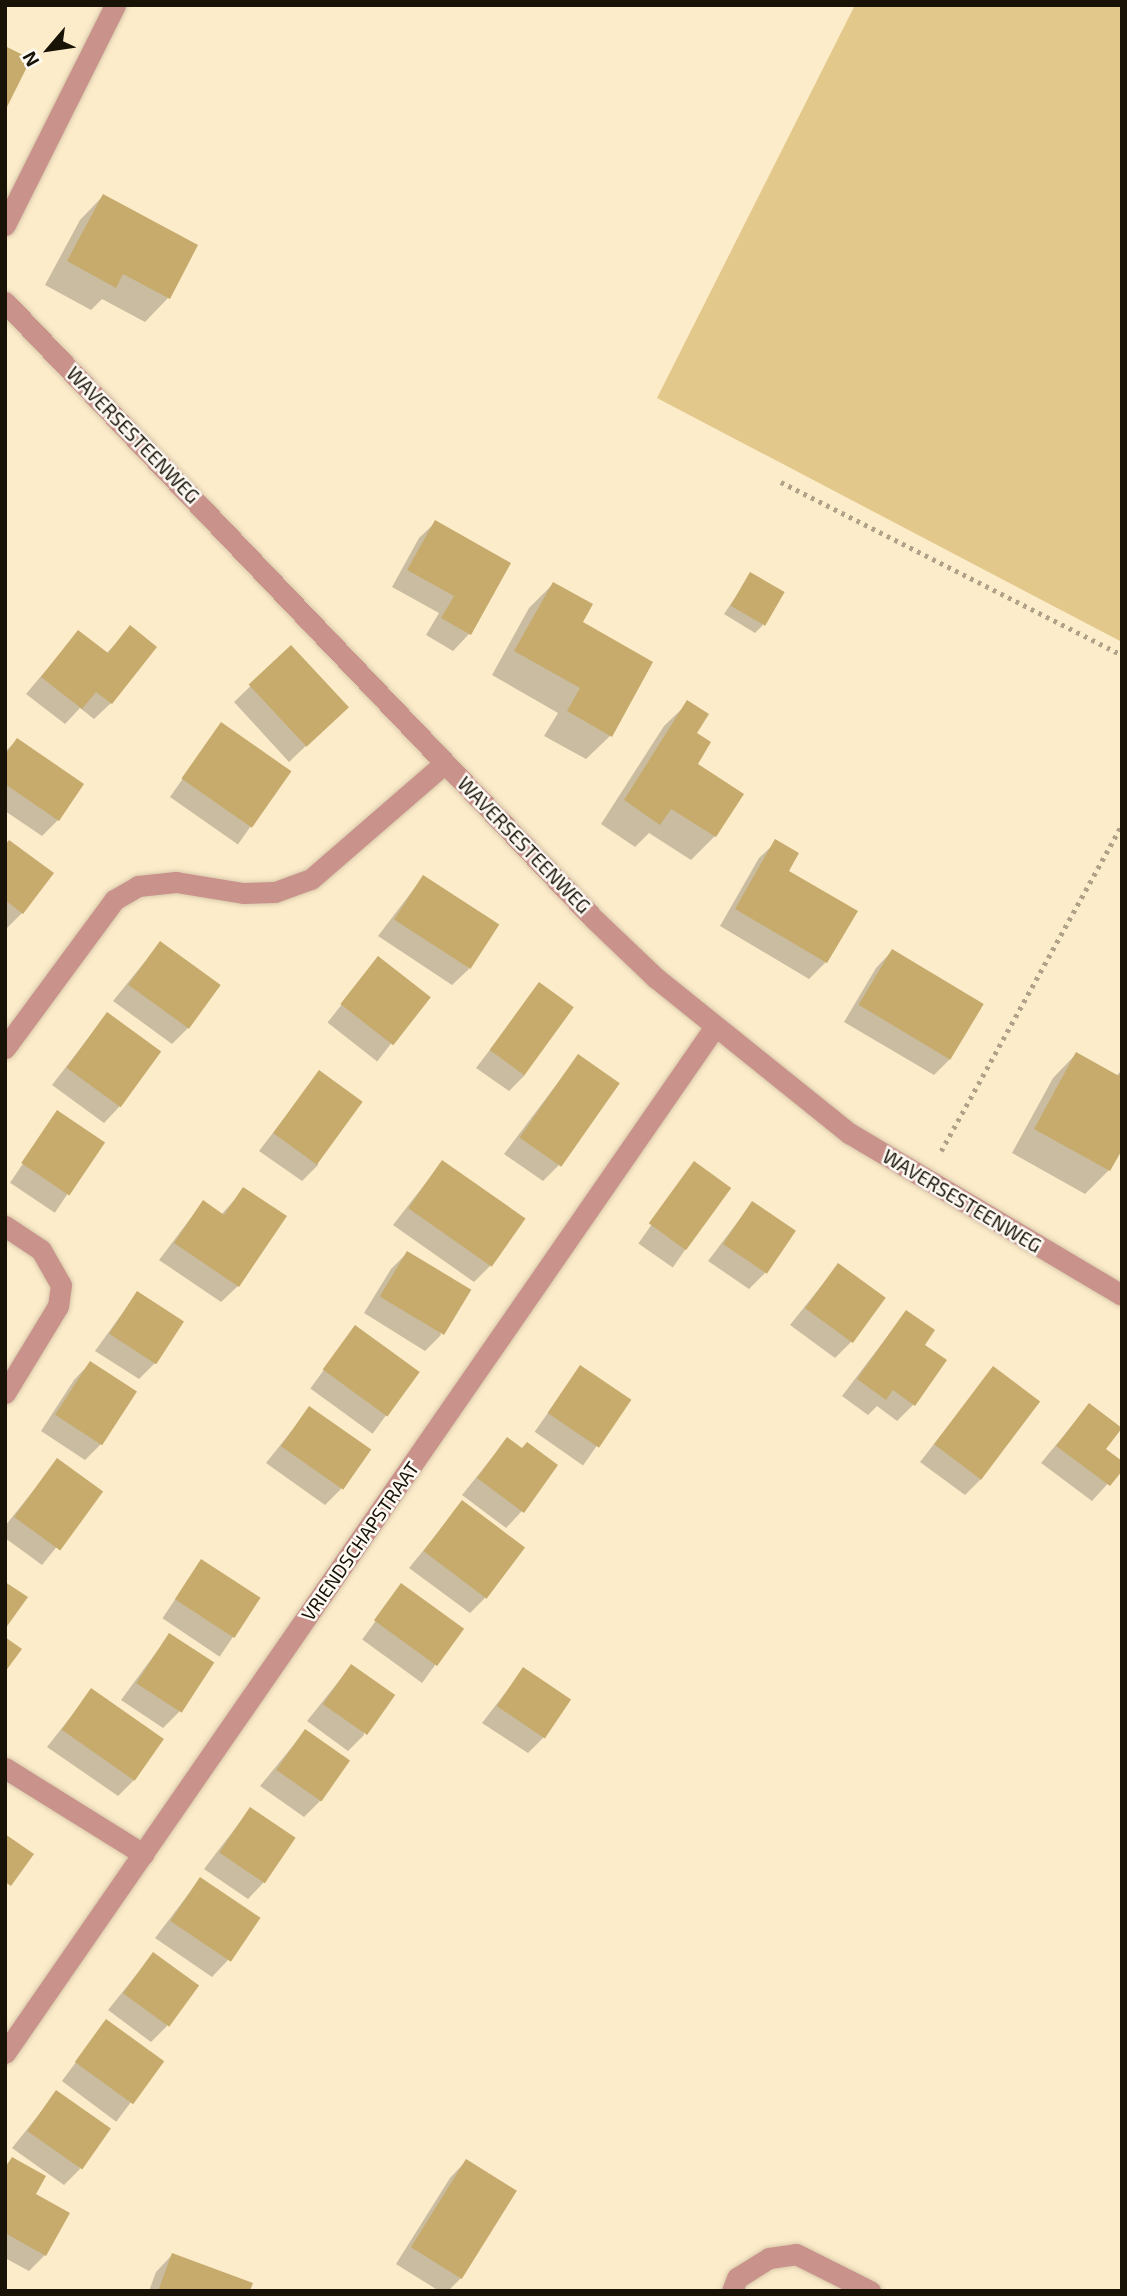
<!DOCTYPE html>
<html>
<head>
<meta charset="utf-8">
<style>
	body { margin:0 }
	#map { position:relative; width:1127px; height:2296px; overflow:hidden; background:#fcecca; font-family:"Exo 2",sans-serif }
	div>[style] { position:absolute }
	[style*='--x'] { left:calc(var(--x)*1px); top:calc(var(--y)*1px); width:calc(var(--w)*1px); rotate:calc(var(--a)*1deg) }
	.green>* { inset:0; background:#e3c88c }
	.shadow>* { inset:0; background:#0003; transform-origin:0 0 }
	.building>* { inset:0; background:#c7ab6d; transform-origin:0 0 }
	.path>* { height:4.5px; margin-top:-2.25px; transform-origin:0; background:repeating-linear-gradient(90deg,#afa288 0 3.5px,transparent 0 8.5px) }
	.roads { filter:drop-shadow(0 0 2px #d8c9ab) drop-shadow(0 0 2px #d8c9ab) }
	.minor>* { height:21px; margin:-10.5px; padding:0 10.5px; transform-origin:10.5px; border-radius:10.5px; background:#c9938c }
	span { translate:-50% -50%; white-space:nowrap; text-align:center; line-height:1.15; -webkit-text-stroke:5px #fefaf4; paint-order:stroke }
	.street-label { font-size:19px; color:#181207 }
	.frame { position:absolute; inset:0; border:7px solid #181207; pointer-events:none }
	.north { position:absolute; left:14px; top:14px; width:70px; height:70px; -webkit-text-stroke:5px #fefaf4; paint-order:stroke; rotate:241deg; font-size:19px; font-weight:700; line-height:28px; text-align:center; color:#181207 }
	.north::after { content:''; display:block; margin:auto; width:24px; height:32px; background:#181207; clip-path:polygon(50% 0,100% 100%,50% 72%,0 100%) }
</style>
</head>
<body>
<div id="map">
	<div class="green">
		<div style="clip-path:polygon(855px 5px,1122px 5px,1122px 642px,657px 398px)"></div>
	</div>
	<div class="shadow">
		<div style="clip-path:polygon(103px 196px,168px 298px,145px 322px,102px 299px,91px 310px,45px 285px,80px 220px)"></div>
		<div style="clip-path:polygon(436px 522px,509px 564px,469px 634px,453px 651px,426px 635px,439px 613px,392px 587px,419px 538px)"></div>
		<div style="clip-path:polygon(751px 574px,763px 625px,755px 633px,724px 614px)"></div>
		<div style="clip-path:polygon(553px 584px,581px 623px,610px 736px,586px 759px,544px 736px,558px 713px,492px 675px,529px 608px)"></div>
		<div style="clip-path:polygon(130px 628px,111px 703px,94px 719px,80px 708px,65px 724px,26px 694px,78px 632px,106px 654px)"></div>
		<div style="clip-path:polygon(291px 647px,330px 723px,289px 762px,234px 702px)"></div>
		<div style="clip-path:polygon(688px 703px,695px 764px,715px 836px,691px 860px,649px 833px,635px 847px,601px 824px,664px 726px)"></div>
		<div style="left:221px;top:724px;width:83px;height:89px;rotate:35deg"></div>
		<div style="clip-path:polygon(17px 740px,58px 820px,42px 836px,5px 811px,5px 752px)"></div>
		<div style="clip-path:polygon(776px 842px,786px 871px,855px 912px,826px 962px,809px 979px,720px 926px,759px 858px)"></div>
		<div style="clip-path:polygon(5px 846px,22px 913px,6px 929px,5px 928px)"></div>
		<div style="clip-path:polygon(423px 877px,469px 969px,452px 985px,378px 936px)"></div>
		<div style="clip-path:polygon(160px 943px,188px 1028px,172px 1044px,113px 1001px)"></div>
		<div style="clip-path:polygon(892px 951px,950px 1059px,934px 1075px,844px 1022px,876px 968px)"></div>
		<div style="left:378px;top:958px;width:63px;height:82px;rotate:38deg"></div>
		<div style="clip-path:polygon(539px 985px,525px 1075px,509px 1091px,476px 1068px)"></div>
		<div style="clip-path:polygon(107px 1014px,120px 1106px,104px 1123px,52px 1085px)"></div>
		<div style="clip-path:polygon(1076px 1054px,1116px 1076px,1122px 1070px,1122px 1146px,1109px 1170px,1085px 1194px,1012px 1153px,1053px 1078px)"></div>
		<div style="clip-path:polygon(578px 1056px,559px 1165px,543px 1181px,504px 1154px)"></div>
		<div style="clip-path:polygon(319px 1073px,318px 1165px,302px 1181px,259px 1151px)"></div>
		<div style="left:57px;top:1113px;width:54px;height:84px;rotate:34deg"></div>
		<div style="clip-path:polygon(442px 1162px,490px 1266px,474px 1282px,393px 1225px)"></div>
		<div style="left:694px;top:1164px;width:42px;height:97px;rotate:35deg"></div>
		<div style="clip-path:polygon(244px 1189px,238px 1286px,221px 1302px,159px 1260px,203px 1202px,221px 1215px)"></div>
		<div style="clip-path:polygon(752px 1203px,765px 1273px,749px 1289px,708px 1261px)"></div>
		<div style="clip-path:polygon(407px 1253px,441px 1335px,425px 1351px,364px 1313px,391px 1269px)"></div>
		<div style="clip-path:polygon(838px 1265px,851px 1342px,835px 1358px,790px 1325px)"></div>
		<div style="clip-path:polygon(137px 1293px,155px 1363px,139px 1379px,95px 1351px)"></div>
		<div style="clip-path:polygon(906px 1312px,923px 1345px,913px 1405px,897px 1421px,877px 1406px,868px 1415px,842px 1396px)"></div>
		<div style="left:355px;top:1327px;width:77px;height:76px;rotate:36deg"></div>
		<div style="clip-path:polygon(90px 1363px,101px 1444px,85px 1460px,41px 1431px,74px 1380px)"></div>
		<div style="left:580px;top:1367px;width:59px;height:79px;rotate:35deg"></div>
		<div style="clip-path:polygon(993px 1368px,981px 1479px,965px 1495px,920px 1462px)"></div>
		<div style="clip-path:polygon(1089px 1405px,1104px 1450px,1122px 1468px,1092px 1501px,1041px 1463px)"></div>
		<div style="clip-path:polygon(309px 1409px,341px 1489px,325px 1505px,266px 1463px)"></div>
		<div style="clip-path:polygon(507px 1439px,521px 1450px,522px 1511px,506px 1528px,462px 1495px)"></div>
		<div style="clip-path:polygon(58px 1460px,101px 1492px,42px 1565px,5px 1538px,5px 1526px)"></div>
		<div style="clip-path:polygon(462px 1503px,486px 1597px,470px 1613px,409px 1568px)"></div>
		<div style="left:201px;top:1561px;width:69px;height:69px;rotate:34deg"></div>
		<div style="left:401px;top:1586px;width:74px;height:66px;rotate:36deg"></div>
		<div style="clip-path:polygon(169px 1635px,179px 1712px,163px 1728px,121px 1700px)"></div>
		<div style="clip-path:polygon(351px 1666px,364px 1735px,348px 1751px,307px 1721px)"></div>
		<div style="clip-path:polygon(523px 1670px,544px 1737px,528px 1753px,482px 1723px)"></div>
		<div style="clip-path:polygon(91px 1691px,134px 1780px,118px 1796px,47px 1747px)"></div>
		<div style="clip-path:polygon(305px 1731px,320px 1801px,304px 1817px,260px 1786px)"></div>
		<div style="clip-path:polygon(250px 1809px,264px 1882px,248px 1899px,204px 1869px)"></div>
		<div style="clip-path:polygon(200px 1879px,228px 1960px,212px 1977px,155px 1938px)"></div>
		<div style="clip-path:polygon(153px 1954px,167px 2026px,151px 2042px,108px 2010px)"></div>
		<div style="left:107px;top:2021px;width:68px;height:75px;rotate:37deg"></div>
		<div style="clip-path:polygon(57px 2092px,80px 2169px,64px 2185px,12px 2148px)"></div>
		<div style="clip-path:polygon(12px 2159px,34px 2195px,45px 2255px,29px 2271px,5px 2258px,5px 2166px)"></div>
		<div style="clip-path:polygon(466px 2161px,461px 2278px,448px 2291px,439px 2291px,396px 2264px,450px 2178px)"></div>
		<div style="clip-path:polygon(172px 2255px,248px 2291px,149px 2291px,156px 2272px)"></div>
	</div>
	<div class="building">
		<div style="clip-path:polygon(5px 46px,31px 59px,5px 111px)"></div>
		<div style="clip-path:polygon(103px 194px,198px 245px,170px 299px,123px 274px,116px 288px,67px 261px)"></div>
		<div style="clip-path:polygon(435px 520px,511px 563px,471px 635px,441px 618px,454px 596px,407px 570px)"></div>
		<div style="left:750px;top:572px;width:40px;height:39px;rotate:30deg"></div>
		<div style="clip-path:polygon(553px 582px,593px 604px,583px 622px,653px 662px,612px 737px,567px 711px,580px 688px,514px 651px)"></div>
		<div style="clip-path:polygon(130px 625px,157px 647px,112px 704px,96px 692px,82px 709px,41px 677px,78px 630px,108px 653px)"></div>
		<div style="left:291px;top:645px;width:85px;height:58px;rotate:47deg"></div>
		<div style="clip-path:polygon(687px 700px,709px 714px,697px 733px,711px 742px,698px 764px,744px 794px,716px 837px,671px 809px,660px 825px,624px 800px)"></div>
		<div style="left:221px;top:722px;width:86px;height:69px;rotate:35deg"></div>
		<div style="clip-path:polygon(17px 738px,84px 784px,59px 821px,5px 784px,5px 755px)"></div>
		<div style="clip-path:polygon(775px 839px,799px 853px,789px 871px,858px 911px,827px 963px,735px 909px)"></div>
		<div style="clip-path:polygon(9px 840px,54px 873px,23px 914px,5px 900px,5px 845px)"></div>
		<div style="left:423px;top:875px;width:91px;height:53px;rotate:33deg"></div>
		<div style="left:160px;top:941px;width:75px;height:54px;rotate:36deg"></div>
		<div style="left:892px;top:949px;width:107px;height:65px;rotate:31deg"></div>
		<div style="left:378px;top:956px;width:67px;height:61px;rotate:38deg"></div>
		<div style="left:539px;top:982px;width:43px;height:84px;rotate:36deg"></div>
		<div style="left:107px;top:1012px;width:67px;height:69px;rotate:36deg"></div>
		<div style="clip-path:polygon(1076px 1052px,1119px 1076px,1122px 1070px,1122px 1150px,1110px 1171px,1034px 1129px)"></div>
		<div style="left:578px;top:1054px;width:51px;height:102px;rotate:35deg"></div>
		<div style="left:319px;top:1070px;width:54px;height:78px;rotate:36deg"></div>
		<div style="left:57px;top:1110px;width:58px;height:64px;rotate:34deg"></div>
		<div style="left:442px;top:1160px;width:102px;height:59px;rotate:35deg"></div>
		<div style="left:694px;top:1161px;width:46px;height:77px;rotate:36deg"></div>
		<div style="clip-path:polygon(243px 1187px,287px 1216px,239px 1287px,174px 1243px,203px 1200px,224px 1215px)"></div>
		<div style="left:752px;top:1201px;width:53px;height:52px;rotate:34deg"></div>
		<div style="left:407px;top:1251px;width:75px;height:53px;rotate:31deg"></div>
		<div style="left:838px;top:1263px;width:59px;height:56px;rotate:36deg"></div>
		<div style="left:137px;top:1291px;width:56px;height:51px;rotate:33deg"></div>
		<div style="clip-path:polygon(906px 1310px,935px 1330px,925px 1345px,947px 1360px,915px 1406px,893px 1390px,886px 1400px,857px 1379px)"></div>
		<div style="left:355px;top:1325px;width:80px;height:55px;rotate:36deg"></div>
		<div style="left:90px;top:1361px;width:56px;height:64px;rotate:33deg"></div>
		<div style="left:580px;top:1365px;width:62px;height:58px;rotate:34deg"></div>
		<div style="left:993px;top:1366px;width:59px;height:98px;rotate:37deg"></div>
		<div style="clip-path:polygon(1089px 1403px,1122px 1428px,1106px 1449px,1122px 1461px,1122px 1471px,1110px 1486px,1056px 1446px)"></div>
		<div style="left:309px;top:1406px;width:76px;height:49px;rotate:35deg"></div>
		<div style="clip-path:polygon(507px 1437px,522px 1448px,527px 1442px,558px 1465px,524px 1513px,477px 1478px)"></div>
		<div style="left:57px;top:1458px;width:57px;height:73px;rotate:36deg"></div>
		<div style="left:462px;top:1500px;width:79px;height:64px;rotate:37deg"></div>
		<div style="left:201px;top:1559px;width:71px;height:48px;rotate:33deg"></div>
		<div style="clip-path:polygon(5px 1582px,28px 1597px,5px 1629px)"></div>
		<div style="left:401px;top:1583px;width:78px;height:46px;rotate:36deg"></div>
		<div style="left:169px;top:1633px;width:54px;height:60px;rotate:33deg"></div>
		<div style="clip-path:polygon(5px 1637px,22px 1649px,5px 1672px)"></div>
		<div style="left:351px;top:1664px;width:54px;height:49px;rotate:35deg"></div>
		<div style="left:523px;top:1667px;width:58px;height:47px;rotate:34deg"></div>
		<div style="left:91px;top:1688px;width:89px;height:51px;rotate:35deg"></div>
		<div style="left:305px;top:1729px;width:55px;height:50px;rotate:35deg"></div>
		<div style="left:250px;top:1807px;width:55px;height:55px;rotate:34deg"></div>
		<div style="clip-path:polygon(5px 1834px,34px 1854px,11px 1886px,5px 1882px)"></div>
		<div style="left:200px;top:1877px;width:73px;height:53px;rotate:34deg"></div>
		<div style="left:153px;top:1952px;width:57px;height:51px;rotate:36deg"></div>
		<div style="left:106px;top:2019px;width:72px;height:53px;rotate:36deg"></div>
		<div style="left:56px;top:2090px;width:67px;height:50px;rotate:35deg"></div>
		<div style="clip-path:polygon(12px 2157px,46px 2176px,36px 2194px,70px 2213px,46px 2256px,5px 2233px,5px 2168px)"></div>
		<div style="left:466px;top:2159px;width:60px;height:104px;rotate:32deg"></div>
		<div style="clip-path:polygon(172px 2253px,253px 2283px,250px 2291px,158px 2291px)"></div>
	</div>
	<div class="path">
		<div style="--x:781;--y:482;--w:382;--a:26.9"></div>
		<div style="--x:941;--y:1151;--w:374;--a:-61"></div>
	</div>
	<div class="roads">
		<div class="minor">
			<div style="--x:5;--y:225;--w:246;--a:-63.4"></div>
			<div style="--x:5;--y:302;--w:853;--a:46.33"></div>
			<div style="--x:594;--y:919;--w:86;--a:43.6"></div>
			<div style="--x:656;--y:978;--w:248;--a:38.8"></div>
			<div style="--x:849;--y:1133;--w:317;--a:30.7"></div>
			<div style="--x:5;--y:1048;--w:184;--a:-53.6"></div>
			<div style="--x:114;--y:900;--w:28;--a:-30"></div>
			<div style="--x:138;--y:886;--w:38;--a:-6"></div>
			<div style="--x:176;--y:882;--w:68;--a:9.3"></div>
			<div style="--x:243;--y:893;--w:32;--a:-2"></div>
			<div style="--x:275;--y:892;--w:38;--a:-20"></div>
			<div style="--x:311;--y:879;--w:177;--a:-40.9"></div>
			<div style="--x:5;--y:1226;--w:43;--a:33.7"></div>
			<div style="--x:41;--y:1250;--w:40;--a:60.3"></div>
			<div style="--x:61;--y:1285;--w:21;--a:98"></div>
			<div style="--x:58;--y:1306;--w:102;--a:121.3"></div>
			<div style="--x:5;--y:1768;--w:163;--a:31.9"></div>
			<div style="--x:5;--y:2053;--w:1246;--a:-55.33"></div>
			<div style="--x:732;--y:2291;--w:14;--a:-69"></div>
			<div style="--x:737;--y:2278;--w:38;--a:-32"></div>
			<div style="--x:769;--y:2258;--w:27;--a:-8"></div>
			<div style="--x:796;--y:2254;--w:83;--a:26.6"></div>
		</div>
	</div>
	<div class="street-label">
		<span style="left:133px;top:435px;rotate:46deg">WAVERSESTEENWEG</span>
		<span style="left:524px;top:845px;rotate:46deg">WAVERSESTEENWEG</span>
		<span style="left:962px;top:1201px;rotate:31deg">WAVERSESTEENWEG</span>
		<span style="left:360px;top:1541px;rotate:-55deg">VRIENDSCHAPSTRAAT</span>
	</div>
	<div class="frame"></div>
	<div class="north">N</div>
</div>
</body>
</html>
